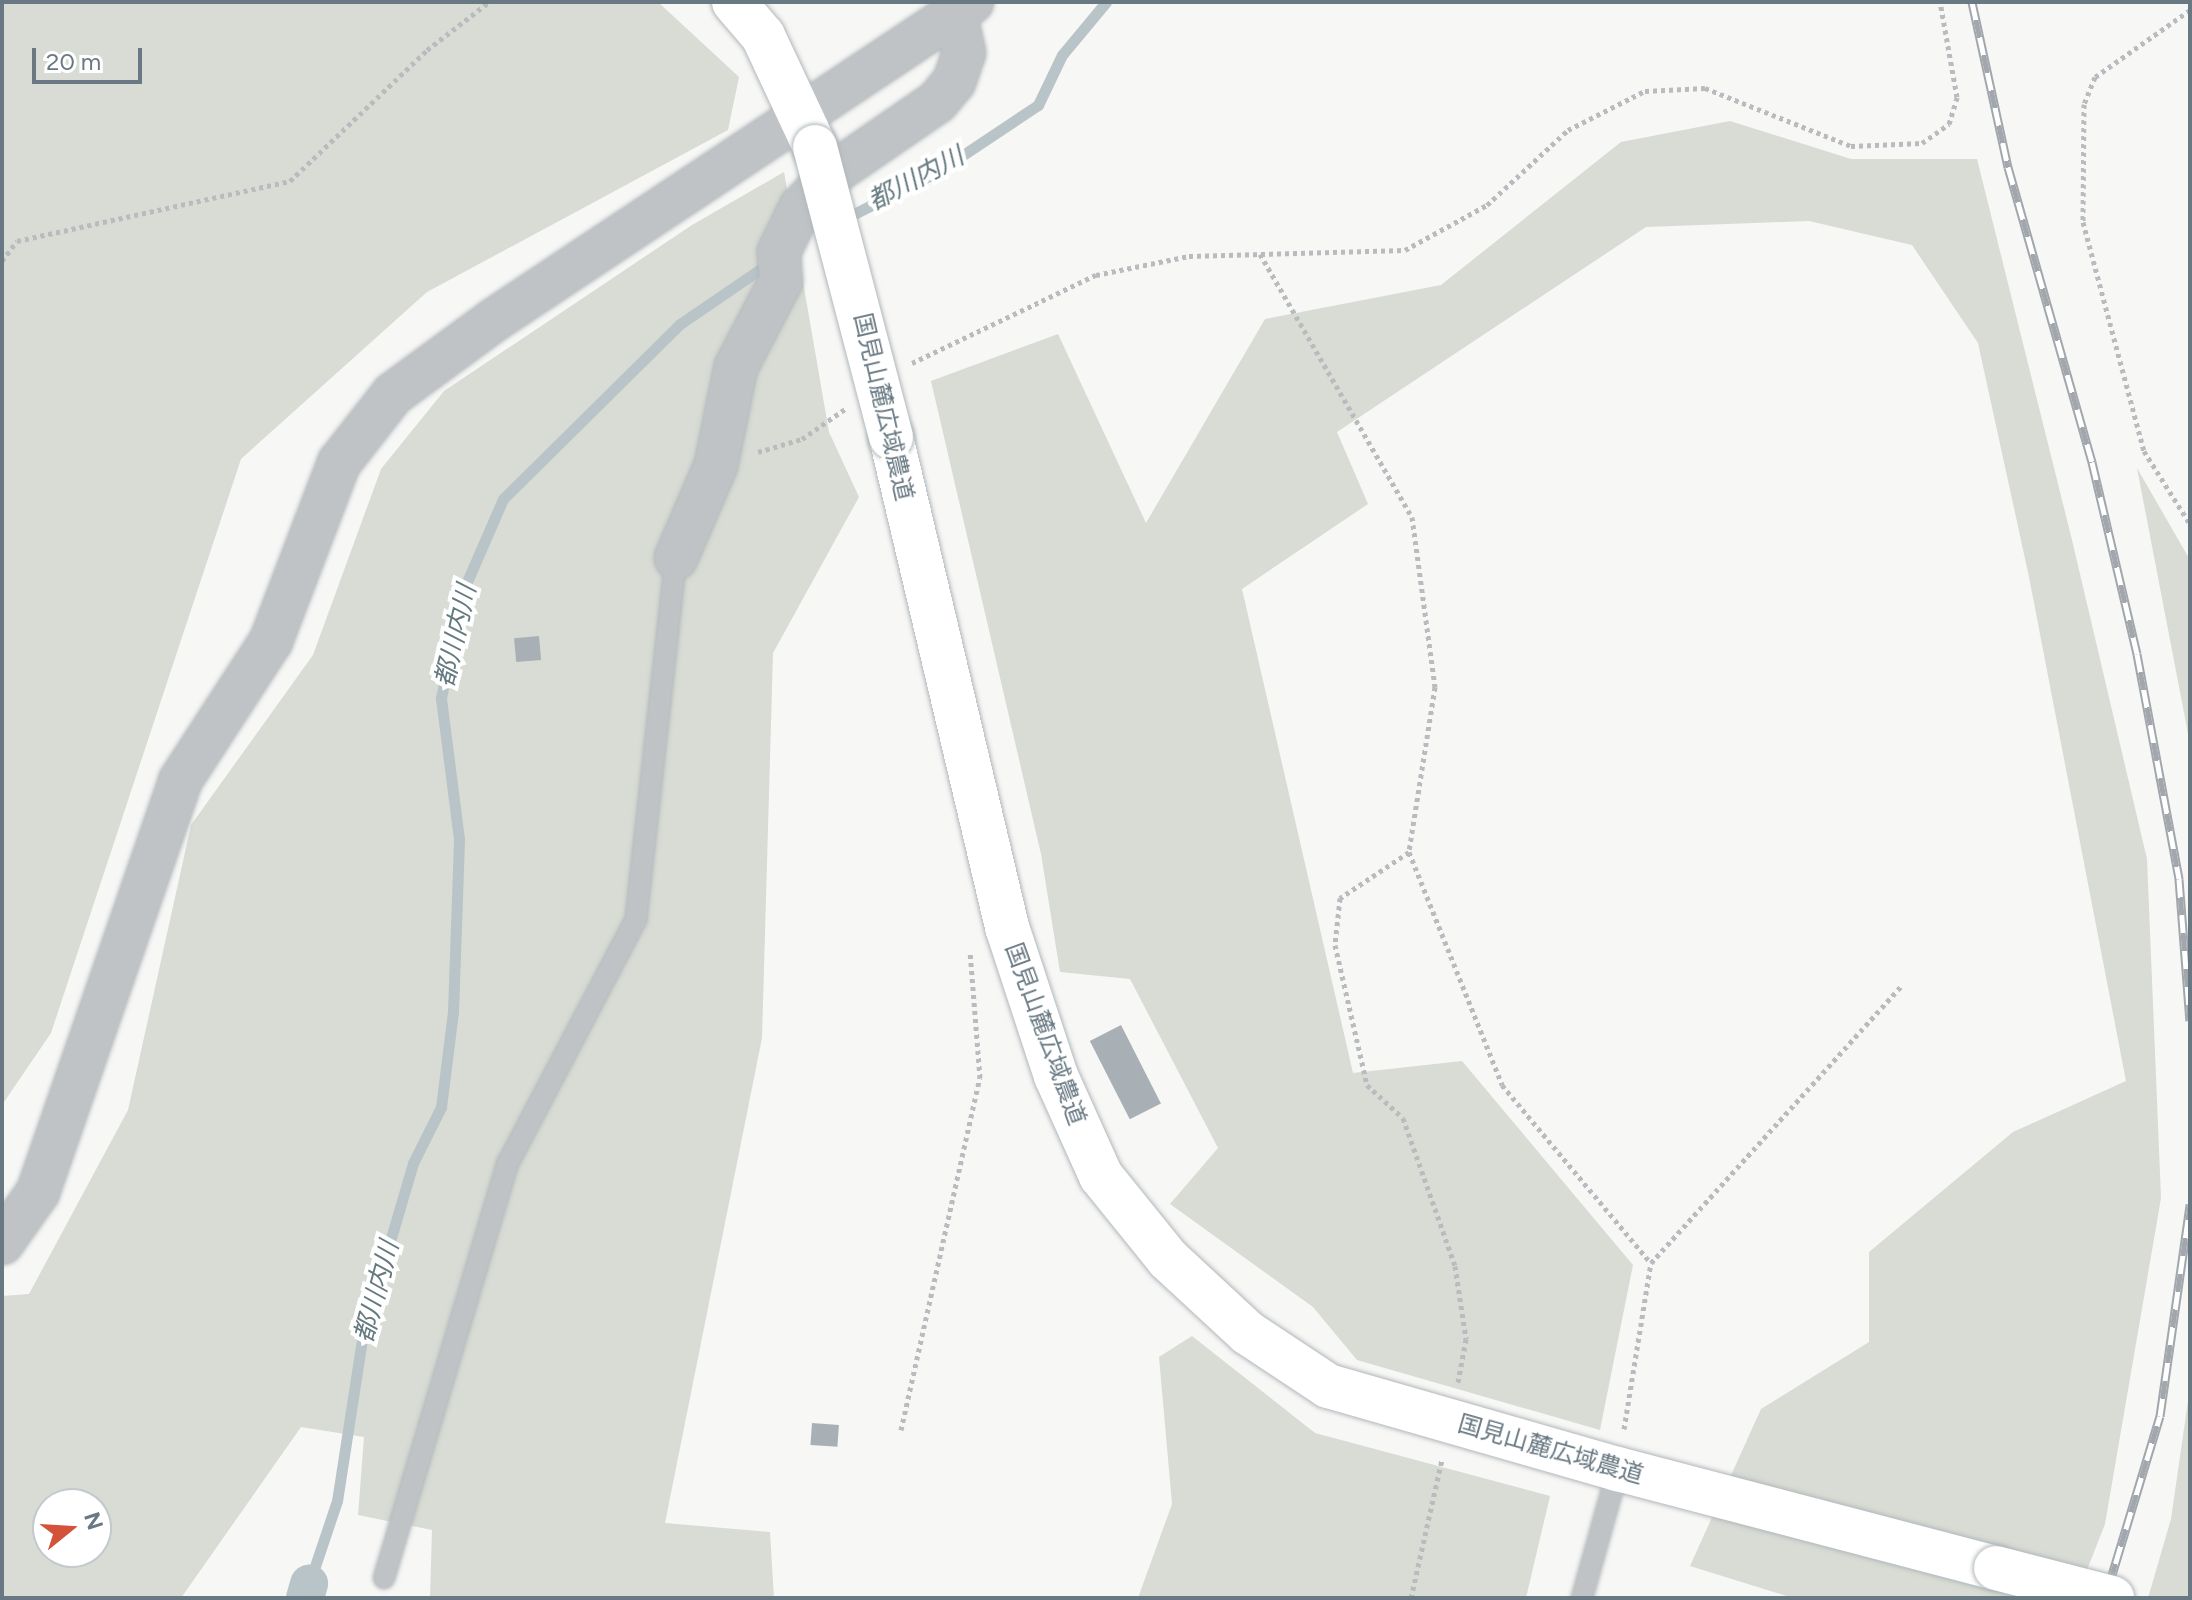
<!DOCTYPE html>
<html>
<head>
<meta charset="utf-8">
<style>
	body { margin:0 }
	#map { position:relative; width:2192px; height:1600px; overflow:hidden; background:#f7f7f5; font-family:Figtree,"Noto Sans JP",sans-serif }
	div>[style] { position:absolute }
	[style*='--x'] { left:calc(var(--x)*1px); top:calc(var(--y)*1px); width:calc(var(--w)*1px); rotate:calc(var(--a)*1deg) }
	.green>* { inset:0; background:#d8dcd4 }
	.stream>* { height:11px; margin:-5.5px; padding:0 5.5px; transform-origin:5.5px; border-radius:5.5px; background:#b9c4c8 }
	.canal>* { height:38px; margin:-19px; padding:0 19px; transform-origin:19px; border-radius:19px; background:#b9c4c8 }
	.building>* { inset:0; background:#a9b0b5; transform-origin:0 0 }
	.path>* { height:5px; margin-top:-2.5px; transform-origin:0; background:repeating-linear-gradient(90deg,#b9bcbe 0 4px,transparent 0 8px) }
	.roads { filter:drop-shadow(0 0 2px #b1b7bb) drop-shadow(0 0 2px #b1b7bb) }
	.lane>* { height:20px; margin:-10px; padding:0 10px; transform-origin:10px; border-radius:10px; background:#bfc3c6 }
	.street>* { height:42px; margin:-21px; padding:0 21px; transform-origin:21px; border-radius:21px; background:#bfc3c6 }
	.secondary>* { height:44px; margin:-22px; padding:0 22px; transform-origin:22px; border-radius:22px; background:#fff }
	.rail>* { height:9px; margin-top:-4.5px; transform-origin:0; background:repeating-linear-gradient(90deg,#fff 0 18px,#a1a7ac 0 36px); box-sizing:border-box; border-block:2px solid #a1a7ac }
	.bridges { filter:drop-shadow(0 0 2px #b1b7bb) drop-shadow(0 0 2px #b1b7bb) }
	.secondary-bridge>* { height:44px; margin:-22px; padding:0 22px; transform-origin:22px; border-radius:22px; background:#fff }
	span { translate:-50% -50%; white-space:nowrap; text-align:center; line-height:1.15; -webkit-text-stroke:8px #fff; paint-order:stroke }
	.street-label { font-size:24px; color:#697983 }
	.water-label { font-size:26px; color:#657a7f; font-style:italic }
	.frame { position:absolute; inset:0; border:4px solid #697983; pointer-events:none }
	.north { position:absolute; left:32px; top:1488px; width:80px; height:80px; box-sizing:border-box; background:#fff; border:2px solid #c3c9cd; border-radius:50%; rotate:72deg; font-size:22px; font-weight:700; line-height:32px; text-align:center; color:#697983 }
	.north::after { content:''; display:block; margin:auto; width:28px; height:36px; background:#d35239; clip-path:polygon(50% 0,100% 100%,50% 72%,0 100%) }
	.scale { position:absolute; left:32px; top:48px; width:110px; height:36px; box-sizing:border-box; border:4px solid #697983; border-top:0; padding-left:10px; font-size:24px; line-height:28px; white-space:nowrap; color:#697983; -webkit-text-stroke:6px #fff; paint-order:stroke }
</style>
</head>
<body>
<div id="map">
	<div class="green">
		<div style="clip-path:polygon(2px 2px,658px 2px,739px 77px,728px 130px,427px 292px,241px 459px,51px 1033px,2px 1105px)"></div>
		<div style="clip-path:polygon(1730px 121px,1851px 159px,1977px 159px,2072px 540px,2147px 859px,2161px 1198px,2105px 1524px,2076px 1598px,1793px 1598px,1690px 1566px,1761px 1409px,1869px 1342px,1869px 1252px,2013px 1132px,2126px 1081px,2029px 577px,1978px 343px,1912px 245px,1809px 221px,1646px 227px,1337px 432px,1368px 504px,1242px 589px,1353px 1073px,1462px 1061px,1633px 1265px,1600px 1430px,1357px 1360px,1313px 1307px,1170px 1204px,1218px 1148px,1130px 979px,1060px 972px,1041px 854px,931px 381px,1058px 334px,1146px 523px,1265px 319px,1441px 285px,1621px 142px)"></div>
		<div style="clip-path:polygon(evenodd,784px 172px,829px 432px,859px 497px,773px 653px,762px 1038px,665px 1523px,770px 1532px,774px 1598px,430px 1598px,432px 1530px,358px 1515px,364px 1437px,301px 1427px,181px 1598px,2px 1598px,2px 1296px,29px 1294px,128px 1110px,191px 825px,313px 655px,381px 469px,444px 391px,692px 225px,784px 172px,48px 1504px,96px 1504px,96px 1552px,48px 1552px,48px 1504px)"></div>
		<div style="clip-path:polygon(2137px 468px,2190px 560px,2190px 744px)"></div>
		<div style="clip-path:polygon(1192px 1336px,1315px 1433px,1550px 1496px,1526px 1598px,1138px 1598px,1172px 1504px,1159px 1357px)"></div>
		<div style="clip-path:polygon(2190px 1387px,2190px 1598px,2148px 1598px,2171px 1519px)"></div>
	</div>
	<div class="stream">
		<div style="--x:842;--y:220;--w:109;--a:-26.8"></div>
		<div style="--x:939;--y:171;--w:119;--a:-33.7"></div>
		<div style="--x:1038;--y:105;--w:55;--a:-64.4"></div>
		<div style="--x:1062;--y:55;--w:69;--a:-50.3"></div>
		<div style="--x:309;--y:1584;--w:88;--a:-71.4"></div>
		<div style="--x:337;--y:1501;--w:170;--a:-81.2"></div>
		<div style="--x:363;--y:1333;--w:177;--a:-73.6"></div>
		<div style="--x:413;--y:1163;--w:63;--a:-63.4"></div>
		<div style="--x:441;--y:1107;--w:96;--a:-82.8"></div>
		<div style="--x:453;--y:1012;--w:173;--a:-88"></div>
		<div style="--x:459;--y:839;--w:142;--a:-97.3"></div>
		<div style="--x:441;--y:698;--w:109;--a:-78.4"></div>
		<div style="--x:463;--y:591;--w:100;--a:-66.5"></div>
		<div style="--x:503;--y:499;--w:249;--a:-44.7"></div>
		<div style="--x:680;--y:324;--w:112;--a:-34.4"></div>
	</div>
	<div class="canal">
		<div style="--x:305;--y:1598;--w:15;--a:-74"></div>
	</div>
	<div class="building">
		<div style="left:539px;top:636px;width:24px;height:25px;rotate:85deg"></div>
		<div style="left:1121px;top:1025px;width:88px;height:35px;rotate:63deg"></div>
		<div style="left:812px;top:1423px;width:27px;height:22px;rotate:4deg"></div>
	</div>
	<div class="path">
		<div style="--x:2190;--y:10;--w:116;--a:144.8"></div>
		<div style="--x:2095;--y:77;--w:29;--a:112"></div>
		<div style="--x:2084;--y:104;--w:118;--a:90.5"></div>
		<div style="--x:2083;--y:222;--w:237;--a:75.1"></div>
		<div style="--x:2144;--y:451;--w:86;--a:57.8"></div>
		<div style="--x:1260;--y:254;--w:304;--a:60"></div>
		<div style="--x:1412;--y:517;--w:172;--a:82.3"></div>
		<div style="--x:1435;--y:687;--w:167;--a:99"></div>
		<div style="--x:1409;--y:852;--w:251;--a:68.2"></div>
		<div style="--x:1502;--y:1085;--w:232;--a:50.1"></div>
		<div style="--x:2;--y:261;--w:25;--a:-53"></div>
		<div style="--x:17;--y:241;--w:280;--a:-12.4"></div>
		<div style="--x:290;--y:181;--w:190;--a:-43.7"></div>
		<div style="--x:427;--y:50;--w:78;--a:-37.7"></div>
		<div style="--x:912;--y:363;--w:204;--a:-25.6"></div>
		<div style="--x:1096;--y:275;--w:95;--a:-11.5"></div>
		<div style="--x:1189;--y:256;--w:216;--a:-1.6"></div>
		<div style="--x:1405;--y:250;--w:94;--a:-28.8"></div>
		<div style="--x:1487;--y:205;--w:110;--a:-42.8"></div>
		<div style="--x:1568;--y:130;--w:86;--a:-26.9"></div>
		<div style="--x:1645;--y:91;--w:60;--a:-2.9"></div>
		<div style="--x:1705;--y:88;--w:157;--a:21.7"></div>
		<div style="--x:1851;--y:146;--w:71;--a:-2.4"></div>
		<div style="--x:1922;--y:143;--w:33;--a:-35"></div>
		<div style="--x:1949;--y:124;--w:28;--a:-73"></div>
		<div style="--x:1957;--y:97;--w:97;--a:-100.1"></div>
		<div style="--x:758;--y:452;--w:46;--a:-16.5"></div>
		<div style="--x:802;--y:439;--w:52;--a:-34.9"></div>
		<div style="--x:1409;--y:852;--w:83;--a:146.3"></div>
		<div style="--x:1340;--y:898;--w:47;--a:96.1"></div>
		<div style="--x:1335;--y:945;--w:144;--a:77.1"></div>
		<div style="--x:1367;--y:1085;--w:49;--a:42.5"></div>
		<div style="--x:1403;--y:1118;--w:157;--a:70.6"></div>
		<div style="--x:1455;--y:1266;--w:74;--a:81.4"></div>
		<div style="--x:1466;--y:1339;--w:44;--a:100.5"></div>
		<div style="--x:1624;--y:1429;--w:168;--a:-80.8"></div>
		<div style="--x:1651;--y:1263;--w:373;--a:-47.9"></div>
		<div style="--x:901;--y:1430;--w:361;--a:-77.4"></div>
		<div style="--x:980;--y:1078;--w:127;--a:-94.5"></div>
		<div style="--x:1411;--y:1598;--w:142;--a:-77.4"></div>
	</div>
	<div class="roads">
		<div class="lane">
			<div style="--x:384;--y:1578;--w:433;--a:-73.4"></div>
			<div style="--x:508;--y:1163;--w:276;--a:-62.3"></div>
			<div style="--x:636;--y:919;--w:363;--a:-83.7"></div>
			<div style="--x:1582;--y:1598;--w:134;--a:-74.4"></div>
		</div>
		<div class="street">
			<div style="--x:676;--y:558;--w:101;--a:-66.7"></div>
			<div style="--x:716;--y:465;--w:100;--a:-78.5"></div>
			<div style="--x:736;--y:367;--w:97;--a:-62.4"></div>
			<div style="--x:781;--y:281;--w:29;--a:-94"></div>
			<div style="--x:779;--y:252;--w:50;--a:-63.9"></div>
			<div style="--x:801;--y:207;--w:49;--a:-45.8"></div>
			<div style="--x:835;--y:172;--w:124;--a:-34.5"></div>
			<div style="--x:937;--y:102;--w:26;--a:-50"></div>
			<div style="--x:954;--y:82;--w:31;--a:-71"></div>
			<div style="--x:964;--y:53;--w:40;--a:-102"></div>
			<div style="--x:2;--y:1243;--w:62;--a:-54.8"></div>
			<div style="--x:38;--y:1192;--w:435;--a:-70.9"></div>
			<div style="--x:180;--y:781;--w:167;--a:-57"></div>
			<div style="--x:271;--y:641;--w:191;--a:-69.1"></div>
			<div style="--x:339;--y:463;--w:88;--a:-52"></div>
			<div style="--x:393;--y:394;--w:125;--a:-36.2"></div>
			<div style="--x:494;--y:320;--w:574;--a:-33.63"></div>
		</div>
		<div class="secondary">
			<div style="--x:734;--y:2;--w:45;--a:49.5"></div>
			<div style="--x:763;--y:36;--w:123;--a:64.9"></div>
			<div style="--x:891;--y:437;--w:504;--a:76.68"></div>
			<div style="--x:1007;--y:927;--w:157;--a:71.8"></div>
			<div style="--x:1056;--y:1076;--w:110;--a:65.8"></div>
			<div style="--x:1101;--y:1176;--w:107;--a:51.1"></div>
			<div style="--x:1168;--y:1259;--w:109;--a:42.8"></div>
			<div style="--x:1248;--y:1333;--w:96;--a:33.5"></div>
			<div style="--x:1328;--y:1386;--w:302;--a:16"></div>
			<div style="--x:1618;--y:1469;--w:391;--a:14.7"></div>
		</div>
	</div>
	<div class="rail">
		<div style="--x:1972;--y:2;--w:169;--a:77.7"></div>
		<div style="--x:2008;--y:167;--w:307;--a:74.1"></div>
		<div style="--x:2092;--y:462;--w:197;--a:76.8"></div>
		<div style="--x:2137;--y:654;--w:229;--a:79.4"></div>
		<div style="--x:2179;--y:879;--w:142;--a:85.6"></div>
		<div style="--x:2105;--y:1598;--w:190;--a:-73.2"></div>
		<div style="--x:2160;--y:1416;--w:214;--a:-81.9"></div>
	</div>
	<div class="bridges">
		<div class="secondary-bridge">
			<div style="--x:815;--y:147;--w:300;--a:75.3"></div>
			<div style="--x:1996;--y:1568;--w:120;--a:14.5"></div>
		</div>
	</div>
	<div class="street-label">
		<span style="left:884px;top:407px;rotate:77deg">国見山麓広域農道</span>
		<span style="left:1046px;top:1034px;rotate:70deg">国見山麓広域農道</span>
		<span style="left:1551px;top:1449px;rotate:16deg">国見山麓広域農道</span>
	</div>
	<div class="water-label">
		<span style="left:916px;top:179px;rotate:-28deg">都川内川</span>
		<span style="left:456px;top:636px;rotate:-77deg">都川内川</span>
		<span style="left:377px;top:1292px;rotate:-75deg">都川内川</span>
	</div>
	<div class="frame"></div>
	<div class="north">N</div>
	<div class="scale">20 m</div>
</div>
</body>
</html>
